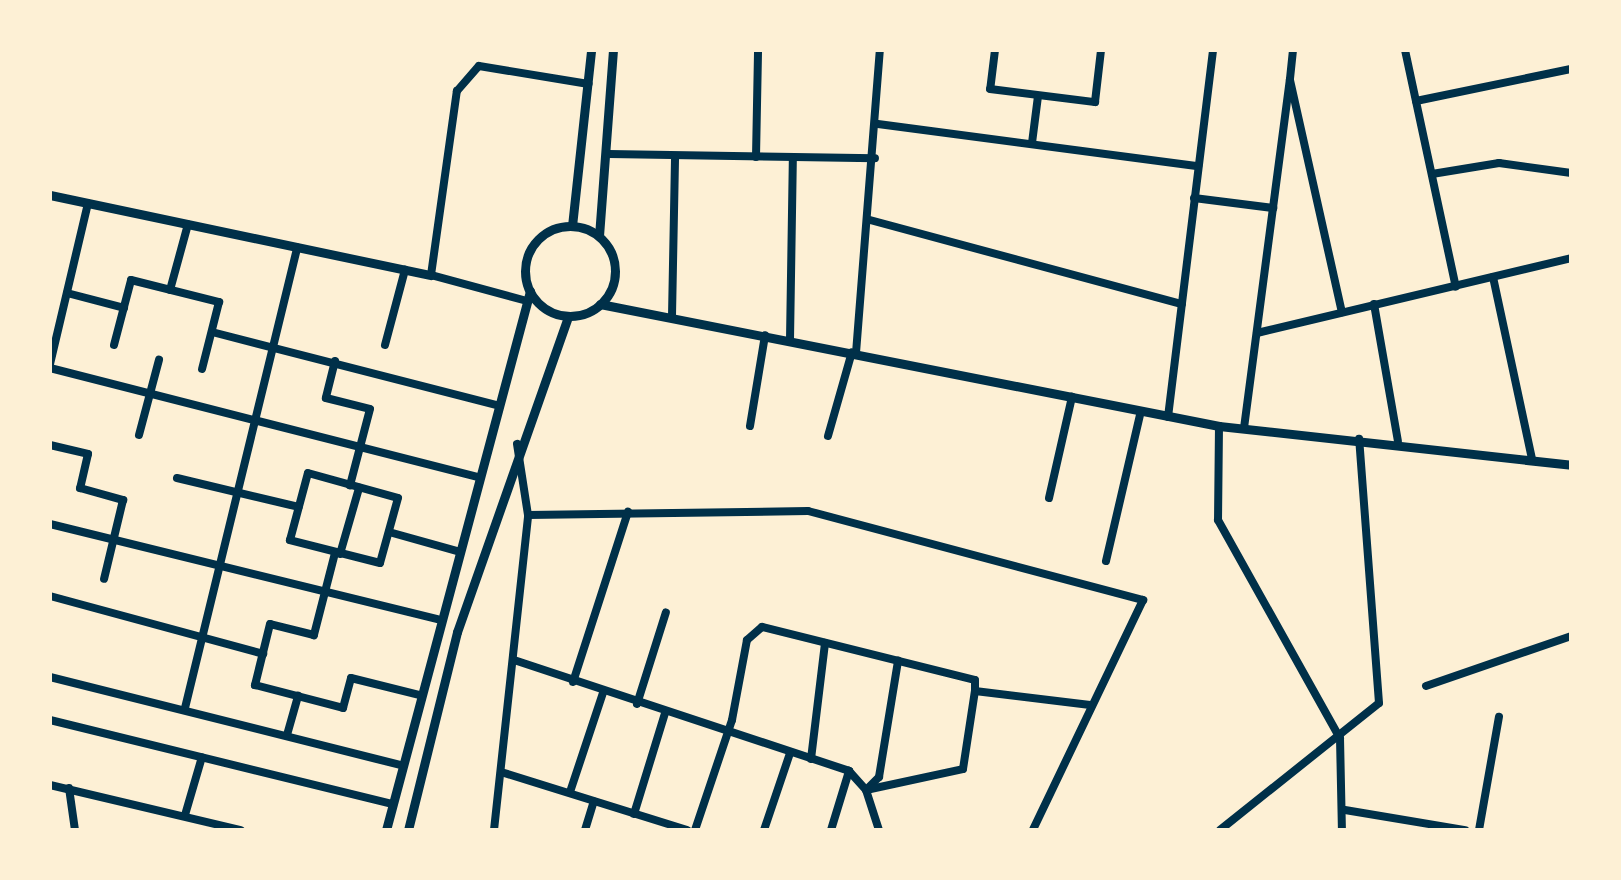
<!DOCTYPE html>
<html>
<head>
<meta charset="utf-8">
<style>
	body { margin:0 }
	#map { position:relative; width:1621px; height:880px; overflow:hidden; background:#fdf0d5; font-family:"Open Sans",sans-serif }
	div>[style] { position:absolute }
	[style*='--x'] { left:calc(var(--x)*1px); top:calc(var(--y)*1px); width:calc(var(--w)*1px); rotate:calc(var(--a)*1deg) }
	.minor>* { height:8px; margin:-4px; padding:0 4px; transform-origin:4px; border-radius:4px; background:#003049 }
	.tertiary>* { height:9px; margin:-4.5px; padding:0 4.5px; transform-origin:4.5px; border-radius:4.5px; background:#003049 }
	.tertiary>.ring { margin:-4.5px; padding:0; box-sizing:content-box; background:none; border:9px solid #003049; border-radius:50% }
	span { translate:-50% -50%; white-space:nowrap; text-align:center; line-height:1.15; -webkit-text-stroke:6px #fdf0d5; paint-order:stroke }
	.frame { position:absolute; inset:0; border:52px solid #fdf0d5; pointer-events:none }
</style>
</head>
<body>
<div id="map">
	<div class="minor">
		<div style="--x:995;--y:50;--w:39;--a:97"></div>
		<div style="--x:990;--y:89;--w:106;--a:7.1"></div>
		<div style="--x:1095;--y:102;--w:52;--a:-83.4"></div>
		<div style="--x:1293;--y:50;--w:30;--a:96"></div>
		<div style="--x:1290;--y:80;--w:238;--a:77.4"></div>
		<div style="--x:1405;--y:50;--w:242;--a:77.9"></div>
		<div style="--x:1416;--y:101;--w:158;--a:-11.7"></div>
		<div style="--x:878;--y:124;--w:323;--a:7.5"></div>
		<div style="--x:1032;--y:143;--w:47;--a:-82.7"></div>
		<div style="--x:609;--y:154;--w:266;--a:0.9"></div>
		<div style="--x:756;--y:157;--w:107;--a:-88.9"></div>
		<div style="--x:1432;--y:174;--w:68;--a:-9.3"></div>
		<div style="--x:1499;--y:163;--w:73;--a:7.9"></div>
		<div style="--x:1194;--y:198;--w:80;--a:7.2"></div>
		<div style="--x:870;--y:220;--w:323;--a:15.1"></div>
		<div style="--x:1493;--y:277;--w:186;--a:77.9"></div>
		<div style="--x:170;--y:290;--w:68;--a:-74.7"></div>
		<div style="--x:67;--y:293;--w:59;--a:14.7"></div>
		<div style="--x:527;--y:301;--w:99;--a:-164.8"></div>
		<div style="--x:431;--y:275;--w:186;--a:-82"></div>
		<div style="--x:457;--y:91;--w:33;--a:-49"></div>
		<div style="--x:479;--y:66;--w:111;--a:9.3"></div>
		<div style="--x:1374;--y:304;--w:139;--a:80.1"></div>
		<div style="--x:672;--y:316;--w:160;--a:-88.9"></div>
		<div style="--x:212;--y:332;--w:294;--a:14.4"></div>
		<div style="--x:1257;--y:333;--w:323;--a:-13.4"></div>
		<div style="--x:790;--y:340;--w:182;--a:-89.1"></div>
		<div style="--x:114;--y:345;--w:67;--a:-75.3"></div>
		<div style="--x:131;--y:280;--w:91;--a:14"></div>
		<div style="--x:219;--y:302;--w:69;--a:104.2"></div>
		<div style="--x:385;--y:345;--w:78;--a:-75.1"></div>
		<div style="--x:856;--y:353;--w:304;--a:-85.5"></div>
		<div style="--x:335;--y:361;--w:38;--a:104"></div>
		<div style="--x:326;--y:398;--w:45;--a:14"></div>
		<div style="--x:370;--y:409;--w:79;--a:104.7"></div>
		<div style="--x:50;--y:364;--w:165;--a:-76.7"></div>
		<div style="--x:50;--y:368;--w:442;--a:14.3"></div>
		<div style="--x:1168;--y:417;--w:370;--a:-83"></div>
		<div style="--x:750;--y:426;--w:92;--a:-80.6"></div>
		<div style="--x:1219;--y:426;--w:94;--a:90.6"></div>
		<div style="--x:1218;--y:520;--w:250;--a:60.8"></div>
		<div style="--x:1340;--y:738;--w:92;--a:88.8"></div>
		<div style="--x:1244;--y:428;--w:351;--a:-82.5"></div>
		<div style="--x:139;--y:435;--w:78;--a:-75.1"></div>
		<div style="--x:828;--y:436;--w:87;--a:-74.1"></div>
		<div style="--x:50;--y:445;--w:39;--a:13"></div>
		<div style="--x:88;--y:454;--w:35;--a:103"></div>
		<div style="--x:80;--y:488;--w:45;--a:15.6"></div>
		<div style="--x:123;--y:500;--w:81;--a:103.5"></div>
		<div style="--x:308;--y:473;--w:93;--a:15.5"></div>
		<div style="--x:398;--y:498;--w:67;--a:105.5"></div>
		<div style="--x:380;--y:563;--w:93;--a:-165.7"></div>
		<div style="--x:290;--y:540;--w:69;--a:-75"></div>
		<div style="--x:177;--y:478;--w:125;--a:13.4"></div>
		<div style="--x:1049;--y:498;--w:104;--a:-77.2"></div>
		<div style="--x:528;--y:515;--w:280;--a:-0.8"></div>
		<div style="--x:808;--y:511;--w:347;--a:14.9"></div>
		<div style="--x:1143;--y:600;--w:255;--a:115.6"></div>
		<div style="--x:50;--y:524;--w:399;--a:13.8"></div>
		<div style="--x:389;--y:532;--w:71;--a:15.6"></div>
		<div style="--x:335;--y:553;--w:85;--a:104.4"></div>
		<div style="--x:314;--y:635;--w:45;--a:-166"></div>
		<div style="--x:270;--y:624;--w:63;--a:103.8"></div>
		<div style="--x:255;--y:685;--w:91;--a:14.6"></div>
		<div style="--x:343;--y:708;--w:31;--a:-75"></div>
		<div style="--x:351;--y:678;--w:70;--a:14"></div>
		<div style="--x:340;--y:554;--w:69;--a:-73.9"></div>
		<div style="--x:1106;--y:561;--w:154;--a:-76.9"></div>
		<div style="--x:50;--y:596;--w:221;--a:15.2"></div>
		<div style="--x:514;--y:660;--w:353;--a:18.3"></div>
		<div style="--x:849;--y:771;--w:25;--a:48"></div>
		<div style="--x:866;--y:790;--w:42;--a:72"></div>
		<div style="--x:50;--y:677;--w:362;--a:14.1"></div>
		<div style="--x:573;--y:682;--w:179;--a:-72.1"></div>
		<div style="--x:1426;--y:686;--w:153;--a:-19"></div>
		<div style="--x:637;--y:704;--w:96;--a:-72.5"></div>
		<div style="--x:185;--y:708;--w:474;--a:-76.3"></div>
		<div style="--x:50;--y:720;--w:352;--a:13.8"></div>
		<div style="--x:287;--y:735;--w:41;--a:-74.2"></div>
		<div style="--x:811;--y:759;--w:117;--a:-83.1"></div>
		<div style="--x:501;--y:772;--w:195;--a:17.3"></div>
		<div style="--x:50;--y:785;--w:196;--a:13.3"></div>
		<div style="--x:69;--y:788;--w:42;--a:81.9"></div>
		<div style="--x:867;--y:789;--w:17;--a:-45"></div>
		<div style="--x:879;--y:777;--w:118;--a:-80.7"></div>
		<div style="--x:866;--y:790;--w:99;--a:-12.2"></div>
		<div style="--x:963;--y:769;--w:79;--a:-81.3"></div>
		<div style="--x:570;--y:792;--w:104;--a:-71.6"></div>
		<div style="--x:1345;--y:810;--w:122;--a:9.5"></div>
		<div style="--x:634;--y:814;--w:106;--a:-72.9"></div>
		<div style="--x:185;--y:815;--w:60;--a:-73.7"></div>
		<div style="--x:494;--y:830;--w:317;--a:-83.8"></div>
		<div style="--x:528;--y:515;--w:72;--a:-98.8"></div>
		<div style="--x:585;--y:830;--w:30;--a:-73"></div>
		<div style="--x:695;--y:830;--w:116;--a:-71.4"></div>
		<div style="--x:732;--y:720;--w:81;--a:-79.4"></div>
		<div style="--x:747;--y:640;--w:20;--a:-41"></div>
		<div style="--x:762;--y:627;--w:219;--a:14"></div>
		<div style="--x:975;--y:680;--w:11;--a:90"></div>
		<div style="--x:975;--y:691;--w:116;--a:6.9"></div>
		<div style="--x:764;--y:830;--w:81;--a:-71.3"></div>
		<div style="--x:831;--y:830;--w:62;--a:-73"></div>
		<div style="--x:1220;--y:830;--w:203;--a:-38.6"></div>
		<div style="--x:1379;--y:703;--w:265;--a:-94.3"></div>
		<div style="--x:1479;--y:830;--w:115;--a:-80"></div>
	</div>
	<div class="tertiary">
		<div style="--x:50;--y:195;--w:389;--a:11.9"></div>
		<div style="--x:572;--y:226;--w:177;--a:-83.8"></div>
		<div class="ring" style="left:525px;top:226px;width:81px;height:81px"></div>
		<div style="--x:599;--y:236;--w:187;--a:-85.7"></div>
		<div style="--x:600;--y:304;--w:631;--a:11.15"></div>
		<div style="--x:1219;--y:426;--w:354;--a:6.3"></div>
		<div style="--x:386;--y:830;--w:558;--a:-75.04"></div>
		<div style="--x:408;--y:830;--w:204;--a:-76.1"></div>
		<div style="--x:457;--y:632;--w:335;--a:-70.6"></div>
	</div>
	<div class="frame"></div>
</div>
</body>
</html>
